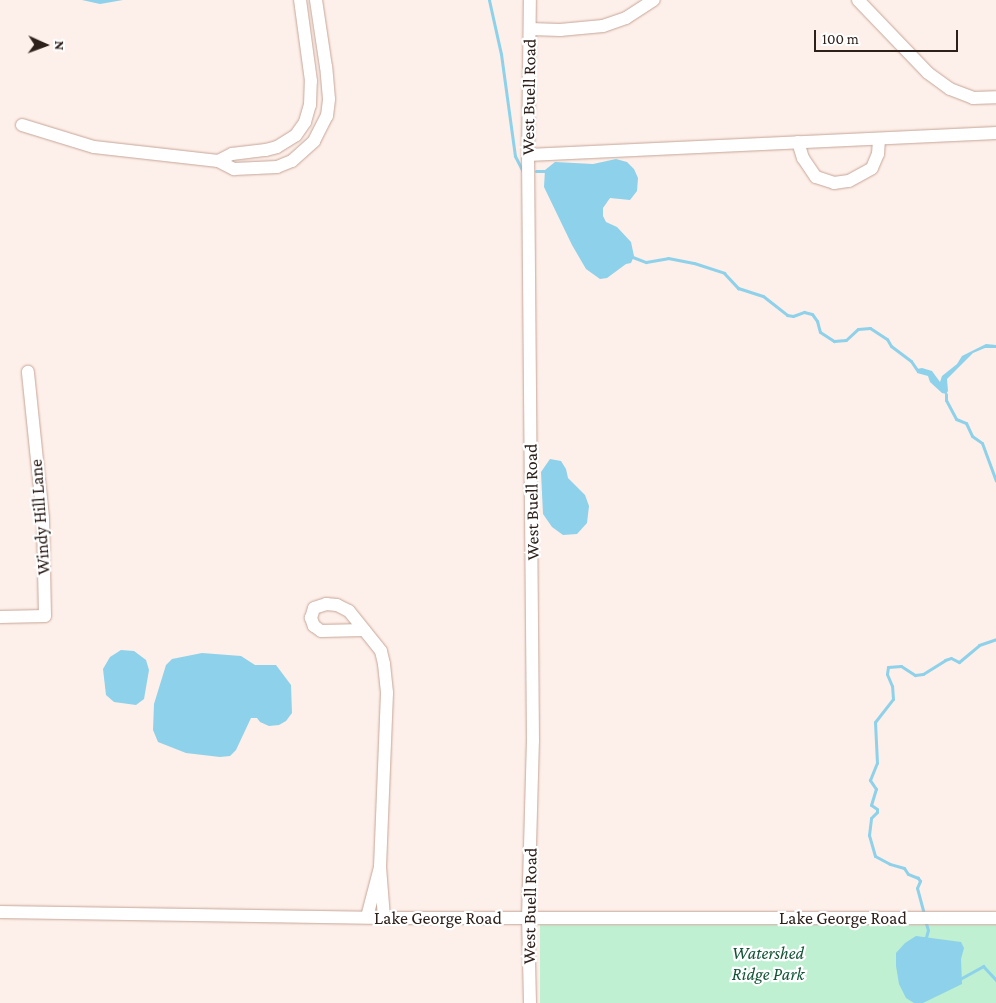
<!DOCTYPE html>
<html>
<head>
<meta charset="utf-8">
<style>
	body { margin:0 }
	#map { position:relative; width:996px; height:1003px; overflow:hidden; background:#fdefe9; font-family:"Crimson Pro",serif }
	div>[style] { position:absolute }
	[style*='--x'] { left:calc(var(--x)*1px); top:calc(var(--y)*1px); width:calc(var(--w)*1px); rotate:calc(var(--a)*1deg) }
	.green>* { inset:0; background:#bef0d1; transform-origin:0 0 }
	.water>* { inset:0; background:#8ed1ea }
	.stream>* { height:3px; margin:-1.5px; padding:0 1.5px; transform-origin:1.5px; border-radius:1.5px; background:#8ed1ea }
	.roads { filter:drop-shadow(0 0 1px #c6a598) drop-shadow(0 0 1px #c6a598) }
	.minor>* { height:12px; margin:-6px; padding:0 6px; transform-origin:6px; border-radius:6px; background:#fff }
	span { translate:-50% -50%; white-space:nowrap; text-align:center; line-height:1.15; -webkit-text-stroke:4.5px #fff; paint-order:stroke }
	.street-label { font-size:18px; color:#2d201b }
	.park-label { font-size:18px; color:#125536; font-style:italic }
	.north { position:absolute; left:20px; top:20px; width:50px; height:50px; -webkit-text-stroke:4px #fff; paint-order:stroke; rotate:92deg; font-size:14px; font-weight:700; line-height:20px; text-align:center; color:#2d201b }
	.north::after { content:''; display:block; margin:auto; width:18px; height:22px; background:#2d201b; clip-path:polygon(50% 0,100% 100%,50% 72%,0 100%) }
	.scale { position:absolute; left:814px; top:30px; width:144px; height:22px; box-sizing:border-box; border:2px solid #2d201b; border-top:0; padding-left:6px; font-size:15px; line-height:18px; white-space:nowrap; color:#2d201b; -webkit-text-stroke:4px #fff; paint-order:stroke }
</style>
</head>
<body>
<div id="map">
	<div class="green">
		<div style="left:540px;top:925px;width:456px;height:78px"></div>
	</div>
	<div class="water">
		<div style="clip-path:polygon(82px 0,123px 0,100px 4px)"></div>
		<div style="clip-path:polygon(616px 159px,627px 162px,634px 169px,638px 178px,637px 191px,630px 200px,610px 198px,603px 208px,603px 216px,606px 222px,617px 227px,631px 242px,634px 256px,631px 263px,626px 264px,607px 278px,600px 279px,586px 269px,572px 245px,544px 187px,545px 170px,555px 162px,593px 164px)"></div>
		<div style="clip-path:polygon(986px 344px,996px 345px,996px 348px,985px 348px,973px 353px,947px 379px,948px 391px,946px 394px,942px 393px,930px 382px,928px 376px,917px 373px,917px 369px,922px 368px,932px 371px,940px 382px,942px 376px,957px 364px,962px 356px)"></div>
		<div style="clip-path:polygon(550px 459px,561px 461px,566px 469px,568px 478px,585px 495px,589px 506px,587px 523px,577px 534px,563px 535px,552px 527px,543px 514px,541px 472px)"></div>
		<div style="clip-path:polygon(121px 650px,134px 651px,146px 660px,149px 670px,144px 699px,136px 705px,114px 702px,106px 695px,103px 669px,110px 657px)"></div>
		<div style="clip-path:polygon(202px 653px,241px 656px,255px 665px,276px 665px,291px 685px,292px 713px,286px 721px,279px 725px,269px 726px,260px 722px,257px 718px,251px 718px,236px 750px,230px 756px,220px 757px,186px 753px,158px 742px,153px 730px,154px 704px,166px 665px,172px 659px)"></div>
		<div style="clip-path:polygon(916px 936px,961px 942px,964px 948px,961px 959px,962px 984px,923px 1003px,914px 1003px,906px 998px,899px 984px,896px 966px,896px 953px,905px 943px)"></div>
	</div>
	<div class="stream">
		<div style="--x:489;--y:0;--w:55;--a:77.5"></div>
		<div style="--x:501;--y:54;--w:103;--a:82.2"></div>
		<div style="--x:515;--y:156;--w:18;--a:63"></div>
		<div style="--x:536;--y:171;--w:13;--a:0"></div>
		<div style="--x:630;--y:256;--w:17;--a:21"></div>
		<div style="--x:646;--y:262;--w:22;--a:-10"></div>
		<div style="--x:668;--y:258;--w:26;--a:11"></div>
		<div style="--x:694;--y:263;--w:32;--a:18"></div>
		<div style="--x:724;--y:273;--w:21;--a:47"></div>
		<div style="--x:738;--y:288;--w:26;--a:18"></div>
		<div style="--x:763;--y:296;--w:31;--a:38"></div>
		<div style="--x:787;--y:315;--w:6;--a:9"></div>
		<div style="--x:793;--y:316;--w:12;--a:-20"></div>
		<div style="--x:804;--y:312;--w:8;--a:14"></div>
		<div style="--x:812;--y:314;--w:9;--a:54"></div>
		<div style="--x:817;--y:321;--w:11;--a:75"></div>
		<div style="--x:820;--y:332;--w:17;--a:33"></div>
		<div style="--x:834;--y:341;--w:12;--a:-5"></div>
		<div style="--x:846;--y:340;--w:16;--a:-43"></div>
		<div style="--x:858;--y:329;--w:12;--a:-5"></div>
		<div style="--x:870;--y:328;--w:20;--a:33"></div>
		<div style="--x:887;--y:339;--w:8;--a:60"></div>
		<div style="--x:891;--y:346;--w:25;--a:37"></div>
		<div style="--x:911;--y:361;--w:11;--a:56"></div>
		<div style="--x:946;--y:394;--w:6;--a:90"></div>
		<div style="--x:946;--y:400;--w:21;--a:62"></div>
		<div style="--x:956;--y:419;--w:11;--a:22"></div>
		<div style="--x:966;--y:423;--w:14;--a:65"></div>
		<div style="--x:972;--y:436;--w:12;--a:35"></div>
		<div style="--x:982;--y:443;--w:40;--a:69.8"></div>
		<div style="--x:924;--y:914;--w:27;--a:-105"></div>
		<div style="--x:917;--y:888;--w:8;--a:-67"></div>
		<div style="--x:920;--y:881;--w:4;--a:-124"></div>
		<div style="--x:918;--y:878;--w:11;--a:-158"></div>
		<div style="--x:908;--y:874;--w:7;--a:-124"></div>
		<div style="--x:904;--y:868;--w:15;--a:-164"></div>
		<div style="--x:890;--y:864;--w:17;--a:-152"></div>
		<div style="--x:875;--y:856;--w:22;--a:-106"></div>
		<div style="--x:869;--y:835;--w:17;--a:-83"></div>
		<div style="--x:871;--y:818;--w:8;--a:-45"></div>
		<div style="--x:877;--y:812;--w:3;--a:-90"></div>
		<div style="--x:877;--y:809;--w:7;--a:-146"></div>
		<div style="--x:871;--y:805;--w:17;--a:-73"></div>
		<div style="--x:876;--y:789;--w:11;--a:-124"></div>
		<div style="--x:870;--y:780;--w:18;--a:-68"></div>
		<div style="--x:877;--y:763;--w:41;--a:-92.8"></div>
		<div style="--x:875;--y:722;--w:29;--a:-52"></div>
		<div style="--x:893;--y:699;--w:13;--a:-94"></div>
		<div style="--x:892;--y:686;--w:13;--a:-113"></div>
		<div style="--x:887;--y:674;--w:7;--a:-82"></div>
		<div style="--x:888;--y:667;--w:13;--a:-4"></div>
		<div style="--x:901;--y:666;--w:17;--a:33"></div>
		<div style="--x:915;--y:675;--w:8;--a:-7"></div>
		<div style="--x:923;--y:674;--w:26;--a:-32"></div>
		<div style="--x:945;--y:660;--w:6;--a:-18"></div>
		<div style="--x:951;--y:658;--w:9;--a:27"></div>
		<div style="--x:959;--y:662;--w:26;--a:-40"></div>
		<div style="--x:979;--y:645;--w:18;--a:-19"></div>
		<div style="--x:925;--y:941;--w:11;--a:-75"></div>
		<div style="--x:928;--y:930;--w:10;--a:-107"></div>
		<div style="--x:958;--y:980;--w:29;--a:-29"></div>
		<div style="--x:983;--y:966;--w:19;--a:47"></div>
	</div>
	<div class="roads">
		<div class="minor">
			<div style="--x:858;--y:0;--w:101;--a:46.2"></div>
			<div style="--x:928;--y:73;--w:27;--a:36"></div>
			<div style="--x:950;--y:89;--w:25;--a:21"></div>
			<div style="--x:973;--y:98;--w:23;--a:-2"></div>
			<div style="--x:530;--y:29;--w:30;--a:2"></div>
			<div style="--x:560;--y:30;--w:43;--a:-5.3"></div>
			<div style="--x:603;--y:26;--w:24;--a:-19"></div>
			<div style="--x:626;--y:18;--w:33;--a:-33"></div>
			<div style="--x:22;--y:125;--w:75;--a:17"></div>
			<div style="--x:94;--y:147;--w:125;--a:6.4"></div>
			<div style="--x:218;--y:161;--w:18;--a:27"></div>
			<div style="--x:234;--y:169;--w:43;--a:-2.7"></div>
			<div style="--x:277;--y:167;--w:16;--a:-22"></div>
			<div style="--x:292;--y:161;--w:30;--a:-42"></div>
			<div style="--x:314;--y:141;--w:28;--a:-63"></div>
			<div style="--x:327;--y:116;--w:17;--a:-83"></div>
			<div style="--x:329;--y:99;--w:32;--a:-95"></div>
			<div style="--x:326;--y:67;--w:68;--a:-98.5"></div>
			<div style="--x:798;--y:142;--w:17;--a:73"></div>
			<div style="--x:803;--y:158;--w:23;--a:56"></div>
			<div style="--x:816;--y:177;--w:19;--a:18"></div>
			<div style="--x:834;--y:183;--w:15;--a:-8"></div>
			<div style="--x:849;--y:181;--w:26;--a:-29"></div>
			<div style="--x:872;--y:168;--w:15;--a:-67"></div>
			<div style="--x:878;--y:154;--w:15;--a:-86"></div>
			<div style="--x:528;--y:155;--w:469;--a:-2.7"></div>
			<div style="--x:218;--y:161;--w:16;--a:-27"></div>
			<div style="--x:232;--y:154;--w:34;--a:-7"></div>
			<div style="--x:266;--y:150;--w:11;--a:-15"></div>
			<div style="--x:277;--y:147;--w:22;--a:-32"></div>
			<div style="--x:296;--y:135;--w:16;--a:-55"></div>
			<div style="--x:305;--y:122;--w:18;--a:-74"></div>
			<div style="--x:310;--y:105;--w:24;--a:-88"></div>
			<div style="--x:311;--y:81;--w:82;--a:-97.7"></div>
			<div style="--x:0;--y:617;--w:45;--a:-1.3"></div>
			<div style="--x:45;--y:616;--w:98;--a:-91.2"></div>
			<div style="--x:43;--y:518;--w:147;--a:-95.9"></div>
			<div style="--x:364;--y:630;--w:43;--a:178.7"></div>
			<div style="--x:321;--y:631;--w:9;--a:-144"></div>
			<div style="--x:314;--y:626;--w:9;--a:-111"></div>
			<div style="--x:311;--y:618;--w:10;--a:-73"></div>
			<div style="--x:314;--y:608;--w:13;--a:-18"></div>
			<div style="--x:326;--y:604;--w:11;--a:5"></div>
			<div style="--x:337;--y:605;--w:13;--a:27"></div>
			<div style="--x:349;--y:611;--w:51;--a:51.3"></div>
			<div style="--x:381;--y:651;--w:13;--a:77"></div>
			<div style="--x:384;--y:664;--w:29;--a:84"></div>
			<div style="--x:387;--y:693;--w:174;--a:92.3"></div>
			<div style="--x:0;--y:912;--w:384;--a:0.9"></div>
			<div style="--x:384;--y:918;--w:612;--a:0"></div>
			<div style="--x:367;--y:917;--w:52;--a:-75.4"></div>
			<div style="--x:380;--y:867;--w:51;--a:85.5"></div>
			<div style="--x:530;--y:1003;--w:85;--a:-91.3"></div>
			<div style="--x:528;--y:918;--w:177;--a:-88.4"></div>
			<div style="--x:533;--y:741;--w:586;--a:-90.49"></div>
			<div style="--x:528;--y:155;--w:155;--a:-89.3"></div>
		</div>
	</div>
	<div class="street-label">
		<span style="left:529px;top:97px;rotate:-89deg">West Buell Road</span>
		<span style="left:532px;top:502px;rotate:-91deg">West Buell Road</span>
		<span style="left:40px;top:517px;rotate:-94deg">Windy Hill Lane</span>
		<span style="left:530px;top:906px;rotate:-89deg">West Buell Road</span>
		<span style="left:438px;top:918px">Lake George Road</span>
		<span style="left:843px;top:918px">Lake George Road</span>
	</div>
	<div class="park-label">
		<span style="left:768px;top:964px">Watershed<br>Ridge Park</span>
	</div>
	<div class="north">N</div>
	<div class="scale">100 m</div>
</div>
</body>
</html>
